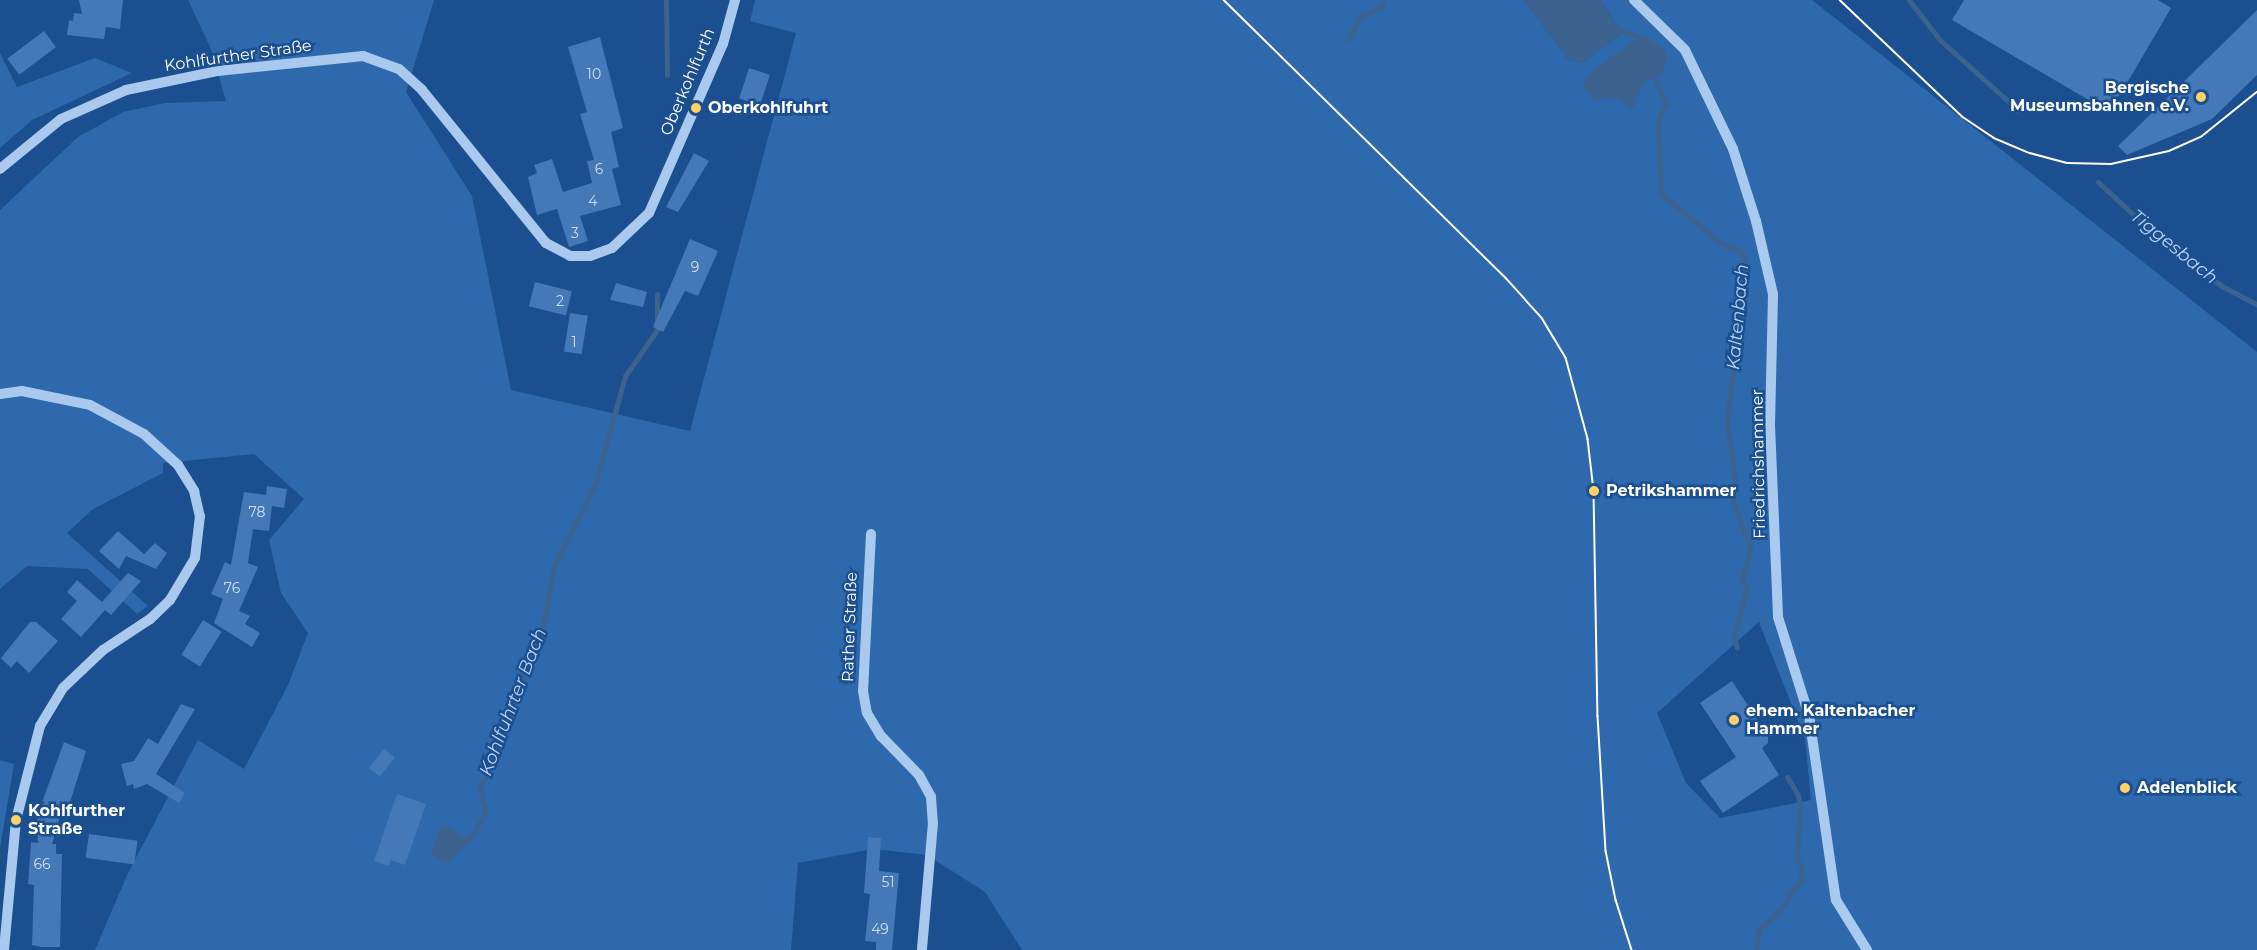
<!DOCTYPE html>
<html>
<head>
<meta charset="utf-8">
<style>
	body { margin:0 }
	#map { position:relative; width:2257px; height:950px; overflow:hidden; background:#1b4f8f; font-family:Montserrat,sans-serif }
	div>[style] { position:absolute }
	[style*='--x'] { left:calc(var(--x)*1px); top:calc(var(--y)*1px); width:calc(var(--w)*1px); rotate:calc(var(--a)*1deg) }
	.green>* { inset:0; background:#2e69ad }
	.water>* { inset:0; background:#3c6290 }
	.stream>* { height:5px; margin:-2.5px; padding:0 2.5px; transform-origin:2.5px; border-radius:2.5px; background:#3c6290 }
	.building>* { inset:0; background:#4478b7; transform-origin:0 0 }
	.minor>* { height:10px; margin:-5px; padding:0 5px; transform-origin:5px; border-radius:5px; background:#a9c9ee }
	.tram>* { height:1.5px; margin:-0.75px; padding:0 0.75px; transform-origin:0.75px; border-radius:0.75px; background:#fff }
	.dots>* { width:16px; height:16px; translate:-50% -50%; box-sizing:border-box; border:3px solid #1b4f8f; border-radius:50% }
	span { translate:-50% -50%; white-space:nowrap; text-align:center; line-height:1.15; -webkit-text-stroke:5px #1b4f8f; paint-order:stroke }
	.number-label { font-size:14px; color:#d0dded }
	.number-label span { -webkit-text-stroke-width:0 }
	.street-label { font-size:16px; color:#fff }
	.poi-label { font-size:16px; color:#fff; font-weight:700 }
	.right { translate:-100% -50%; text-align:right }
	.left { translate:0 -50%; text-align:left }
	.water-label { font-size:18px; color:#b5d3f5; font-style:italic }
</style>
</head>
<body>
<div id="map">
	<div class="green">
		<div style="clip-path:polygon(evenodd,188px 0,434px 0,406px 92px,472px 196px,511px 390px,690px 431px,796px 33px,750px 21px,755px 0,1524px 0,1568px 59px,1581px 63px,1622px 33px,1601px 0,1812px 0,2257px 352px,2257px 950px,1022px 950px,985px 892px,927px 855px,873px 849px,798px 863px,791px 950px,95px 950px,128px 873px,198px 740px,244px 769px,288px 685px,308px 633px,281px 593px,269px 540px,304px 499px,254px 454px,163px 463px,163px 473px,93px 509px,67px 533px,148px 606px,137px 614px,88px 569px,27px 566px,0 589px,0 210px,78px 137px,123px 112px,165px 103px,226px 101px,211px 49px,188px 0,1759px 622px,1805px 739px,1811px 800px,1720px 818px,1686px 783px,1657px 713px,1759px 622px)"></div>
		<div style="clip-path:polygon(0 53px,17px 87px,95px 58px,132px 73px,32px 120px,0 148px)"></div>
		<div style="clip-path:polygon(0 760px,14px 764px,0 848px)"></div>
	</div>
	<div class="water">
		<div style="clip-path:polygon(1524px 0,1601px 0,1622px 33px,1581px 63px,1568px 59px)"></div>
		<div style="clip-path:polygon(1643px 35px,1664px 49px,1667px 58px,1663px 74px,1643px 83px,1633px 109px,1616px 98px,1597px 99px,1587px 93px,1583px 85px,1592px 71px)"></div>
		<div style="clip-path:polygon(442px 824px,472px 841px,446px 864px,431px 854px)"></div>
	</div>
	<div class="stream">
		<div style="--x:666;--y:0;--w:75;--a:89.2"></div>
		<div style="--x:1909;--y:0;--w:51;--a:52.2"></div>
		<div style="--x:1940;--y:40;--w:105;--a:41.9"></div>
		<div style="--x:1616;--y:28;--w:29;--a:22"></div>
		<div style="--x:1348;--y:39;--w:26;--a:-61"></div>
		<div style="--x:1361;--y:16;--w:21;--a:-23"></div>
		<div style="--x:1380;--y:8;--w:9;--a:-63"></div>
		<div style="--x:1652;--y:74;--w:34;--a:63"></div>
		<div style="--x:1667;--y:104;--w:18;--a:119"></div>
		<div style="--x:1658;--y:120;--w:73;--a:87.6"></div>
		<div style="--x:1661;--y:193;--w:77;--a:40.3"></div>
		<div style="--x:1720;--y:243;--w:21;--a:19"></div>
		<div style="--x:1740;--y:250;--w:11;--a:63"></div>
		<div style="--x:1745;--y:260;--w:165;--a:96.3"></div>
		<div style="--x:1727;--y:424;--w:55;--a:81.6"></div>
		<div style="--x:1735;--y:478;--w:24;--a:95"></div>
		<div style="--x:1733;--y:502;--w:50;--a:69"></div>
		<div style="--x:1751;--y:549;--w:31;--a:107"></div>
		<div style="--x:1742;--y:579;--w:11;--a:63"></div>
		<div style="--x:1747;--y:589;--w:50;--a:105.2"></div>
		<div style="--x:1734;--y:637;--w:11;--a:75"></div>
		<div style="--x:2098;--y:182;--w:102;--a:42.6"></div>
		<div style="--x:2173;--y:251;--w:60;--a:35.5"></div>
		<div style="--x:2222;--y:286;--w:40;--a:28"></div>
		<div style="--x:469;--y:839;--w:31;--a:-57"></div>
		<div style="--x:486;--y:813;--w:28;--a:-103"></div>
		<div style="--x:480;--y:786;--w:14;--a:-60"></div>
		<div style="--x:487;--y:774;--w:12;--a:-95"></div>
		<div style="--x:486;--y:762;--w:27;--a:-56"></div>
		<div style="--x:501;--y:740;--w:32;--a:-77"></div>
		<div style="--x:508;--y:709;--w:79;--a:-65.4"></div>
		<div style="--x:541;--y:637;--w:72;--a:-79.6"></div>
		<div style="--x:554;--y:566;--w:88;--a:-62.9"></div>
		<div style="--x:594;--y:488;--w:116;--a:-74.5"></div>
		<div style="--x:625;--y:376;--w:56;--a:-55.2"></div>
		<div style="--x:657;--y:330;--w:36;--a:-90"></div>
		<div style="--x:1756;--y:950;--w:21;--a:-82"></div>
		<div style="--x:1759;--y:929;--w:28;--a:-42"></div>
		<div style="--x:1780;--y:910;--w:37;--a:-55"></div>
		<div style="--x:1801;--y:880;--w:13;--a:-86"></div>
		<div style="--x:1802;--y:867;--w:9;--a:-126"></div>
		<div style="--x:1797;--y:860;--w:52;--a:-86.7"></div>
		<div style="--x:1800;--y:808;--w:13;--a:-99"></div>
		<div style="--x:1798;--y:795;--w:21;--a:-121"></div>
	</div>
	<div class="building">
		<div style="clip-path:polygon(79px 0,123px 0,120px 29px,106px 27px,104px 39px,67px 35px,69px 20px,73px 21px,74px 13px,82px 14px)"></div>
		<div style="clip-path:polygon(1964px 0,2158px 0,2171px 8px,2120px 95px,2104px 109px,1952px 20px)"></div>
		<div style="clip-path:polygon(2257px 10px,2257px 75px,2212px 119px,2127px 155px,2118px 146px)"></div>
		<div style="left:44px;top:31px;width:20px;height:46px;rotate:53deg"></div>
		<div style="clip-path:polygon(600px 37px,623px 128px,611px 132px,619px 167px,612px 169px,621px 205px,580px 216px,588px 241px,569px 247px,557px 209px,537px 215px,528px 177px,537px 173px,534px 165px,552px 159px,563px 192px,592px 183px,587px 161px,594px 160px,580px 114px,587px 112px,568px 47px)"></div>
		<div style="left:749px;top:68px;width:22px;height:32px;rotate:18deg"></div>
		<div style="clip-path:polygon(694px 153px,709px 161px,678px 212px,666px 207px)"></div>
		<div style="clip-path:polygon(690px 239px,718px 251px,698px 296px,685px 291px,663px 332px,653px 327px)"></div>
		<div style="left:535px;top:282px;width:38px;height:25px;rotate:14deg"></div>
		<div style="clip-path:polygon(616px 283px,647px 292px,643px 307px,610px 300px)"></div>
		<div style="left:570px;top:313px;width:18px;height:39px;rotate:9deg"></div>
		<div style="clip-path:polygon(267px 486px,287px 489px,284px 508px,272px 506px,269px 531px,253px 529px,248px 563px,258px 567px,239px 611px,250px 616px,245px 624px,260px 633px,252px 647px,214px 623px,223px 599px,211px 594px,225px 562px,231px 565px,244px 492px,266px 495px)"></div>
		<div style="clip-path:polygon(118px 531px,144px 554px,155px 543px,167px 553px,156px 569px,126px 556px,119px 569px,99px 551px)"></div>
		<div style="clip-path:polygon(128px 573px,141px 581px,111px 615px,105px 610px,81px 637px,61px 619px,77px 601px,67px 592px,77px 580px,102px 602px)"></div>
		<div style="left:203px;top:620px;width:22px;height:41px;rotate:32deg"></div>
		<div style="clip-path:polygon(30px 622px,36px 622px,58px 641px,29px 673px,17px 661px,11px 668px,1px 658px)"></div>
		<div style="clip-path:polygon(1732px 681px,1768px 736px,1768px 743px,1762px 748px,1779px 775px,1723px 813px,1700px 781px,1736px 757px,1700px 703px)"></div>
		<div style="clip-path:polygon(181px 704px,195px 709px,156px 774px,185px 793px,179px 803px,147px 784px,134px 789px,133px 784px,127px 786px,121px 764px,134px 761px,148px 738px,158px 744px)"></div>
		<div style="clip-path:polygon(64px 742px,86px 751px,66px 815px,61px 813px,52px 844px,56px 844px,56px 854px,62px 854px,60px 947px,42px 947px,32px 945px,34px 885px,28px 884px,31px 842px,38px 843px,37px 816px)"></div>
		<div style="left:384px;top:749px;width:14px;height:24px;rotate:39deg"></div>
		<div style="clip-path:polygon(397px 794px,426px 804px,405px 865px,391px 860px,389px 866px,374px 861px)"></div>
		<div style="left:89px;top:834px;width:49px;height:24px;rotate:8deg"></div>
		<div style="clip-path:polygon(868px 837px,881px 838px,879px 871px,899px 873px,892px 950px,876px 950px,876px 942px,865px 941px,870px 894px,864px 893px)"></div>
	</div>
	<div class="minor">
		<div style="--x:1634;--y:0;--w:71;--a:44.4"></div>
		<div style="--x:1685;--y:50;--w:110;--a:64.1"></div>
		<div style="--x:1733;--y:149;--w:76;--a:72.3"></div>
		<div style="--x:1756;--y:221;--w:75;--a:76.9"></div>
		<div style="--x:1773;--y:294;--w:131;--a:91.3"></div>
		<div style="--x:1770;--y:425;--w:192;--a:87.6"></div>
		<div style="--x:1778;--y:617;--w:104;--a:72.6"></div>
		<div style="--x:1809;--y:716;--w:186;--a:81.7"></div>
		<div style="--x:1836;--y:900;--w:59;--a:58.2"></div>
		<div style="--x:0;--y:169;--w:79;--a:-39.3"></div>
		<div style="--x:61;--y:119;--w:71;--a:-24"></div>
		<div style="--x:126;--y:90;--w:94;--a:-11.7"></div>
		<div style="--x:218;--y:71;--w:146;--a:-5.9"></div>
		<div style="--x:363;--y:56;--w:38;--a:20"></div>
		<div style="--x:399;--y:69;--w:31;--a:42"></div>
		<div style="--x:422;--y:90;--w:197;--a:51"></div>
		<div style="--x:546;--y:243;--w:27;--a:28"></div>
		<div style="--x:570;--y:256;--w:20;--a:0"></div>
		<div style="--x:590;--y:256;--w:23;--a:-20"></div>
		<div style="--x:612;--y:248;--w:51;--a:-43.4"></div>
		<div style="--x:649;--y:213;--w:184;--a:-66.4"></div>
		<div style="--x:723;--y:44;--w:46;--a:-74.7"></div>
		<div style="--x:0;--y:394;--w:22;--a:-8"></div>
		<div style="--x:22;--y:391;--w:69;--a:11.6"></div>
		<div style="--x:90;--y:405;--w:61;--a:28.2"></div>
		<div style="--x:144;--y:434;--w:46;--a:42.4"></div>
		<div style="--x:178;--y:465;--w:31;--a:58"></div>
		<div style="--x:194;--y:491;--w:26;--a:77"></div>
		<div style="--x:200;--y:516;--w:42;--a:96.8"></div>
		<div style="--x:195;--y:558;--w:49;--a:120.8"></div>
		<div style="--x:170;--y:600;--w:28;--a:136"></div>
		<div style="--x:150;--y:619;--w:56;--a:146.6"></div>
		<div style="--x:103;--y:650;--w:55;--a:136.5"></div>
		<div style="--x:63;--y:688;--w:44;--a:121.2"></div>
		<div style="--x:40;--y:726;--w:97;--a:104.3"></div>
		<div style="--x:16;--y:820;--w:131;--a:95.3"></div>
		<div style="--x:871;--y:534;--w:157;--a:92.9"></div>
		<div style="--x:863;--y:691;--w:22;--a:80"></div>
		<div style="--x:867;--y:713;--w:27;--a:59"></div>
		<div style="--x:881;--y:736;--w:54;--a:45.7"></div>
		<div style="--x:919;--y:775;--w:25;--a:61"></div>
		<div style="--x:931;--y:797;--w:26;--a:86"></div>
		<div style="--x:933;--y:823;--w:127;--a:95"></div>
	</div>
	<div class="tram">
		<div style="--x:1224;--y:0;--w:396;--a:44.6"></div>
		<div style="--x:1506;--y:278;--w:54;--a:48"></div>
		<div style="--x:1542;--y:318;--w:47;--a:59"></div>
		<div style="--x:1566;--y:358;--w:84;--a:74.8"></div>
		<div style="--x:1588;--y:439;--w:52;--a:83.4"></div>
		<div style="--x:1594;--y:491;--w:225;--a:89"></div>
		<div style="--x:1598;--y:716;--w:135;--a:86.6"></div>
		<div style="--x:1606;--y:851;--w:50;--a:78.5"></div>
		<div style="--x:1616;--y:900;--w:52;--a:72.3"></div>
		<div style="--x:1840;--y:0;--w:170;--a:43.6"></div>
		<div style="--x:1963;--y:117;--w:37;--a:34"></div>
		<div style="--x:1994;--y:138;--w:39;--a:23"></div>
		<div style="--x:2030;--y:153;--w:38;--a:15"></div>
		<div style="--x:2067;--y:163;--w:44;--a:1.3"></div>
		<div style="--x:2111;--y:164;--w:59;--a:-12.6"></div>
		<div style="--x:2169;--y:151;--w:36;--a:-24"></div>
		<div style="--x:2202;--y:136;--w:70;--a:-38.7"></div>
	</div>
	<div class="dots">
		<div style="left:2201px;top:97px;background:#ffd166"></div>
		<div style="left:696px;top:108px;background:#ffd166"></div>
		<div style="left:1594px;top:491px;background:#ffd166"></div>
		<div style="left:1734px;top:720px;background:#ffd166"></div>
		<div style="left:2125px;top:788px;background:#ffd166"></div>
		<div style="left:16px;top:820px;background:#ffd166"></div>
	</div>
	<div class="number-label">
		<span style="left:594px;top:74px">10</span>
		<span style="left:599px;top:169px">6</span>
		<span style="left:593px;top:201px">4</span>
		<span style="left:575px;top:233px">3</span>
		<span style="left:695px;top:267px">9</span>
		<span style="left:560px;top:301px">2</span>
		<span style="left:574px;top:342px">1</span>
		<span style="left:257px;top:512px">78</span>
		<span style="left:232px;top:588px">76</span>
		<span style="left:42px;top:864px">66</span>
		<span style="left:888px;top:882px">51</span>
		<span style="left:880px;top:929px">49</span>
	</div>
	<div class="street-label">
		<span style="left:238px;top:56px;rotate:-8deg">Kohlfurther Straße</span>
		<span style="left:688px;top:82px;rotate:-67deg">Oberkohlfurth</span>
		<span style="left:1759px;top:464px;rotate:-91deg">Friedrichshammer</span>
		<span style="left:850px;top:627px;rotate:-88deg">Rather Straße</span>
	</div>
	<div class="poi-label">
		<span class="right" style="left:2189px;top:97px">Bergische<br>Museumsbahnen e.V.</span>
		<span class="left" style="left:708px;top:108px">Oberkohlfuhrt</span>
		<span class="left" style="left:1606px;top:491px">Petrikshammer</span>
		<span class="left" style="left:1746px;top:720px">ehem. Kaltenbacher<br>Hammer</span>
		<span class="left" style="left:2137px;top:788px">Adelenblick</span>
		<span class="left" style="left:28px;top:820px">Kohlfurther<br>Straße</span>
	</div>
	<div class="water-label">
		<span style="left:2174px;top:247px;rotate:39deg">Tiggesbach</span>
		<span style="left:1738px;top:317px;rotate:-85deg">Kaltenbach</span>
		<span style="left:513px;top:702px;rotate:-69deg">Kohlfuhrter Bach</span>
	</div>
</div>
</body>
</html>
